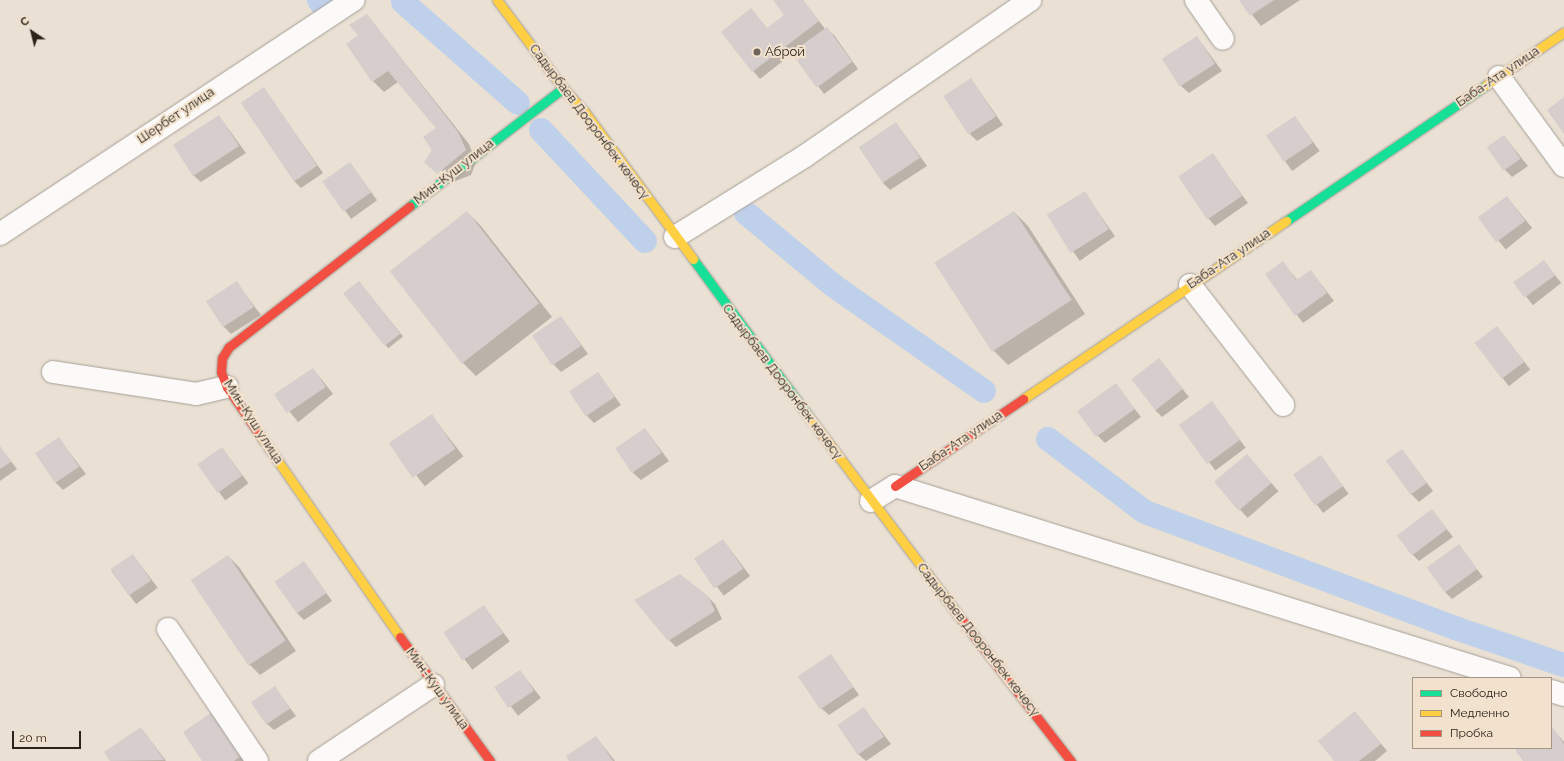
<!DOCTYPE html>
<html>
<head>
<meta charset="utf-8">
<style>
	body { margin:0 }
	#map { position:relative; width:1564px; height:761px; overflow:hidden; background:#eae0d4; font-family:Raleway,sans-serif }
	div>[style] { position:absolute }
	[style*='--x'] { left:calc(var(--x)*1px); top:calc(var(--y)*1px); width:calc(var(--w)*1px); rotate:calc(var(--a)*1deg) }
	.shadow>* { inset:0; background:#0003; transform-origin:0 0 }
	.canal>* { height:24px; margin:-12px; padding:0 12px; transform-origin:12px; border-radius:12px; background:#bfd1ea }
	.building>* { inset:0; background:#d5cecc; transform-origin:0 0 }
	.roads { filter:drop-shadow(0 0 1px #a69f96) drop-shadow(0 0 1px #a69f96) }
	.street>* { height:22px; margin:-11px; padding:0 11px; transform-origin:11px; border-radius:11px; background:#fcfaf9 }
	.fast>* { height:9px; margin:-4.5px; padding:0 4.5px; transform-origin:4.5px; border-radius:4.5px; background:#16e098 }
	.slow>* { height:9px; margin:-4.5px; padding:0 4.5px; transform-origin:4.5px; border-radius:4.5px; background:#ffcf43 }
	.jam>* { height:9px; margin:-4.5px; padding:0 4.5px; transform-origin:4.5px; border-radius:4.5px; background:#f24e42 }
	.dots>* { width:11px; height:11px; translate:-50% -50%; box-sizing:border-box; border:2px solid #f2e1cc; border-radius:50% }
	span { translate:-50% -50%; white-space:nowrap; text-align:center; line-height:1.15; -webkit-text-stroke:4px #f2e1cc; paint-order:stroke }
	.poi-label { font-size:13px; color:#29231c }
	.left { translate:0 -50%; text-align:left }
	.street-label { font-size:13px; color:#29231c }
	.legend { position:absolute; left:1412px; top:677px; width:140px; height:72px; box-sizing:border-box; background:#f2e1cc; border:1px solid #a29586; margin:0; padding:5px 7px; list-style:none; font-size:12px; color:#29231c }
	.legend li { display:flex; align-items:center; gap:8px; height:20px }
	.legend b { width:20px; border:1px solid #a29586 }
	.north { position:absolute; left:12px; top:12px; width:40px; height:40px; -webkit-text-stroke:3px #f2e1cc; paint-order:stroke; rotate:325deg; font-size:11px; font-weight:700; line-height:16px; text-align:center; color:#29231c }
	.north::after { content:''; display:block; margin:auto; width:14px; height:18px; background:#29231c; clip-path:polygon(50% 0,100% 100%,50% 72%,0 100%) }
	.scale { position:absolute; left:12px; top:731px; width:69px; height:18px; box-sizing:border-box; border:2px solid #29231c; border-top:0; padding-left:5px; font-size:12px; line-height:14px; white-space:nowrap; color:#29231c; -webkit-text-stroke:3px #f2e1cc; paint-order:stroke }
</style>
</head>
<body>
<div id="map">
	<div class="shadow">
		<div style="clip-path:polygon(774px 0,803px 0,825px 29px,834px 35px,858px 69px,824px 94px,793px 53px,760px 79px,753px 71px,751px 10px,768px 29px,786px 15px)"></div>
		<div style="clip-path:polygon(1240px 0,1300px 0,1261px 26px)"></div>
		<div style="clip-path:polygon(367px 15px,469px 144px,476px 162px,471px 175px,448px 184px,433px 150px,437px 129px,398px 82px,384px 92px,373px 81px)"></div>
		<div style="clip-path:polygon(1197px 37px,1222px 71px,1189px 93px,1181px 86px)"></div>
		<div style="clip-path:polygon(971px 79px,1003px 125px,977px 141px,970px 134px)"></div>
		<div style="clip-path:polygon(264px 89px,323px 173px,301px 188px,294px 181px)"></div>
		<div style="clip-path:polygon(219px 116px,246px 153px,201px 182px,193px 175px)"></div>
		<div style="left:1295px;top:117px;width:42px;height:34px;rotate:54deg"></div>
		<div style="clip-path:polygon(896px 123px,927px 166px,890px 190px,883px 183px)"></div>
		<div style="clip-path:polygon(1504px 136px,1528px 166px,1512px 177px,1505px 170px)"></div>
		<div style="clip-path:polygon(1212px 154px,1248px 203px,1215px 226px,1208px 218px)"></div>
		<div style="left:350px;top:163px;width:46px;height:32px;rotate:54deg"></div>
		<div style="left:1084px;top:192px;width:54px;height:43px;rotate:55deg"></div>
		<div style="left:1507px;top:197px;width:40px;height:34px;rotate:51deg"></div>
		<div style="clip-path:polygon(467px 212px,481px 226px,552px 317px,476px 376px,462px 362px,391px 271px)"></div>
		<div style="clip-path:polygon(1014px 212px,1028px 226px,1085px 314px,1008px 365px,994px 351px,936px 263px)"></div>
		<div style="left:1544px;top:261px;width:28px;height:36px;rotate:52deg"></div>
		<div style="clip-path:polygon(1283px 263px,1298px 281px,1311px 271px,1334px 301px,1303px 323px,1266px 274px)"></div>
		<div style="clip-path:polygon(236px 282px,261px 315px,231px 334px,224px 327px)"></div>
		<div style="left:359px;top:282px;width:70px;height:19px;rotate:51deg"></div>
		<div style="clip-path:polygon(561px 317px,588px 354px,561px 372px,554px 365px)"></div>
		<div style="left:1497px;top:327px;width:54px;height:27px;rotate:52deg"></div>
		<div style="clip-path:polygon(1159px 360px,1189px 397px,1162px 417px,1155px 410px)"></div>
		<div style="left:313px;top:369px;width:32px;height:45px;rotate:51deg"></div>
		<div style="clip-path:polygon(598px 373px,621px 405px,594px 423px,587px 416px)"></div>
		<div style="clip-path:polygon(1116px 385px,1141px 417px,1105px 443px,1098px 436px)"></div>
		<div style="left:1212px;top:403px;width:56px;height:38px;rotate:53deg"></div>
		<div style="left:432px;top:416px;width:51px;height:49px;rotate:52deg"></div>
		<div style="clip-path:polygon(645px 429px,669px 461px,641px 480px,633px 473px)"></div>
		<div style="clip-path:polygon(59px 439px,86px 474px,63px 490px,56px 483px)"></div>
		<div style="clip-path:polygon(0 447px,17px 469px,0 481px)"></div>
		<div style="left:222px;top:448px;width:44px;height:29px;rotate:53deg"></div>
		<div style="clip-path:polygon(1402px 450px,1433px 491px,1419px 502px,1411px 494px)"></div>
		<div style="left:1247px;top:455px;width:48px;height:41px;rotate:49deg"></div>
		<div style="left:1321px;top:457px;width:46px;height:32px;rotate:53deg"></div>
		<div style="clip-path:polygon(1432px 510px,1453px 537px,1419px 561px,1412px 554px)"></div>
		<div style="left:723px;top:540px;width:45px;height:33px;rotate:53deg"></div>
		<div style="clip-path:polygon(1458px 545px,1483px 577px,1452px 599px,1445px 592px)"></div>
		<div style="left:133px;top:555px;width:41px;height:27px;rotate:53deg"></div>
		<div style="clip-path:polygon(228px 556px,239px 567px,296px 651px,260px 675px,249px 664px)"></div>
		<div style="clip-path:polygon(304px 562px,332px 601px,304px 620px,297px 613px)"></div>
		<div style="clip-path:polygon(708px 597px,715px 604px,722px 619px,676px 647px,669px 640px)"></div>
		<div style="left:484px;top:607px;width:43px;height:47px;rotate:53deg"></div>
		<div style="clip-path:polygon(831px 655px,859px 695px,829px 715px,821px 708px)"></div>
		<div style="left:520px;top:671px;width:34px;height:29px;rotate:52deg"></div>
		<div style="clip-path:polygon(275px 688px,296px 716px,274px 730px,266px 723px)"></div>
		<div style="clip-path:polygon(864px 709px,891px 744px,866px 761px,858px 754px,839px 726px)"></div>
		<div style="clip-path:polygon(1355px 712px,1387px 751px,1375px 761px,1335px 761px)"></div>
		<div style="clip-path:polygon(211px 714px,218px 721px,246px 761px,203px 761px)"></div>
		<div style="clip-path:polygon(1551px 727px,1564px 742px,1564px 761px,1524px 761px,1520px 748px,1551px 748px)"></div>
		<div style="clip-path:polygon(141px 728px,166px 761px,111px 761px,105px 752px)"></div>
		<div style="clip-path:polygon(596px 737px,615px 761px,570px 761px)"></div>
	</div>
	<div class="canal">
		<div style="--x:319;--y:0;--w:5;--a:53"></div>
		<div style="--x:322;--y:4;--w:10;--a:-24"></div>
		<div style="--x:403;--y:2;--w:153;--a:41.3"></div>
		<div style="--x:541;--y:130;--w:152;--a:46.9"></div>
		<div style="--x:746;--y:213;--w:114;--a:39.7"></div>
		<div style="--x:834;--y:286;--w:183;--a:35"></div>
		<div style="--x:1048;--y:439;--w:121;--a:37"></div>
		<div style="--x:1145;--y:512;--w:334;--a:20.5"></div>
		<div style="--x:1458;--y:629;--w:112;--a:18.8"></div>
	</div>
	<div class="building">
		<div style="clip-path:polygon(773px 0,803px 0,819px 21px,752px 72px,721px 32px,751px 8px,767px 28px,784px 15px)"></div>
		<div style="clip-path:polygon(1239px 0,1274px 0,1250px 16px)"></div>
		<div style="clip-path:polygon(367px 14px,458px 132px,466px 150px,437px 174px,424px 162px,432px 150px,423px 137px,436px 128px,388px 71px,372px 82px,346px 44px,358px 35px,349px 25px)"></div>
		<div style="left:827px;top:27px;width:43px;height:44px;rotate:54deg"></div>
		<div style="left:1197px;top:36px;width:33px;height:42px;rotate:57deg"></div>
		<div style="left:971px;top:78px;width:46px;height:33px;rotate:57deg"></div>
		<div style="left:264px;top:87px;width:95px;height:28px;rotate:56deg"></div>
		<div style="clip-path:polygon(1564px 97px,1564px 134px,1547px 110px)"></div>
		<div style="left:219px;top:115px;width:37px;height:55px;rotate:57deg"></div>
		<div style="left:1295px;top:116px;width:32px;height:35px;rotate:56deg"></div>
		<div style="left:896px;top:122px;width:43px;height:45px;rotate:56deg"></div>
		<div style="left:1504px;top:135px;width:29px;height:21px;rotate:55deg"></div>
		<div style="left:1213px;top:153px;width:52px;height:42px;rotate:56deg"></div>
		<div style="left:350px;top:162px;width:37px;height:34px;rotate:55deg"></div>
		<div style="left:1085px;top:191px;width:45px;height:45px;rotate:58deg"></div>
		<div style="left:1507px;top:196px;width:31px;height:36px;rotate:54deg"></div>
		<div style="left:467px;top:211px;width:117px;height:98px;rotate:52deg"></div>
		<div style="left:1014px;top:211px;width:106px;height:95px;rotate:57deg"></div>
		<div style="left:1544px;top:260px;width:19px;height:38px;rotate:54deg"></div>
		<div style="clip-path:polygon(1283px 261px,1296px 280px,1311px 270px,1327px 293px,1295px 316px,1265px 274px)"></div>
		<div style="left:237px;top:281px;width:31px;height:37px;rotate:57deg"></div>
		<div style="left:359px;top:281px;width:67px;height:20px;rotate:52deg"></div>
		<div style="left:561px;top:316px;width:36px;height:35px;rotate:56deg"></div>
		<div style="left:1497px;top:326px;width:45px;height:28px;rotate:53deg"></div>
		<div style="left:1159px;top:358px;width:39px;height:35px;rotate:52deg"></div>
		<div style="left:313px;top:368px;width:23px;height:47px;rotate:56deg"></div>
		<div style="left:598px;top:372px;width:30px;height:35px;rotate:56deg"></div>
		<div style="left:1116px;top:383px;width:32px;height:48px;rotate:54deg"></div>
		<div style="left:1212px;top:401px;width:48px;height:41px;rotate:54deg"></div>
		<div style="left:432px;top:414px;width:42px;height:52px;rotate:56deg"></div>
		<div style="left:645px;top:428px;width:30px;height:36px;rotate:56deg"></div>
		<div style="left:59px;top:437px;width:36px;height:29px;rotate:56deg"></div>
		<div style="clip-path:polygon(0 446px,11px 462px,0 469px)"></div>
		<div style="left:222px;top:447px;width:35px;height:30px;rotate:55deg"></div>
		<div style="left:1402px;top:449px;width:42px;height:20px;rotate:54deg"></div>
		<div style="left:1247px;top:454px;width:38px;height:43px;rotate:50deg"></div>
		<div style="left:1321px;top:455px;width:38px;height:34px;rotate:55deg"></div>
		<div style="left:1432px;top:509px;width:25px;height:44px;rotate:53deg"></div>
		<div style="left:723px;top:539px;width:36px;height:35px;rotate:56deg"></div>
		<div style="left:1459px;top:544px;width:31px;height:40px;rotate:54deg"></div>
		<div style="left:133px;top:554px;width:32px;height:27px;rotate:56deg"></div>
		<div style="left:228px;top:555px;width:103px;height:45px;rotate:56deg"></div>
		<div style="left:304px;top:561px;width:39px;height:36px;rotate:55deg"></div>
		<div style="clip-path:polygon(680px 574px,708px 596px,715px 611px,668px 641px,634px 600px)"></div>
		<div style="left:484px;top:605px;width:34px;height:49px;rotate:56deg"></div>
		<div style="left:831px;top:654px;width:40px;height:40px;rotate:56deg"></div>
		<div style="left:520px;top:670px;width:25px;height:31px;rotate:56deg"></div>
		<div style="left:275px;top:686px;width:27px;height:29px;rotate:56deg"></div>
		<div style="left:864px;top:707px;width:36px;height:32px;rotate:56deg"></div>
		<div style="clip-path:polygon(1355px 711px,1381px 744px,1359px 761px,1334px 761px,1318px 741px)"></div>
		<div style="clip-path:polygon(211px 713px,241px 756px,234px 761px,202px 761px,183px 732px)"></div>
		<div style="clip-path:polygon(1551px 725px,1564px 744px,1564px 761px,1523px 761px,1515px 750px,1519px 748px,1551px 748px)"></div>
		<div style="clip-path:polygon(141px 727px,164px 760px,110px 761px,104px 752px)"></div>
		<div style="clip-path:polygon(596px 736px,613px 761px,569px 761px,566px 756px)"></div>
	</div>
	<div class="roads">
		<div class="street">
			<div style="--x:1196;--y:0;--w:47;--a:55.3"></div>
			<div style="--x:1499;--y:77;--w:110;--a:53.9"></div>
			<div style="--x:0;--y:234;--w:424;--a:-33.5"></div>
			<div style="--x:675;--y:237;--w:153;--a:-31.9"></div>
			<div style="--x:805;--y:156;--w:274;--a:-34.7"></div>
			<div style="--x:1190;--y:285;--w:152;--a:52.2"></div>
			<div style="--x:53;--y:372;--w:145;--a:8.7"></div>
			<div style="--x:196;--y:394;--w:32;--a:-13"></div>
			<div style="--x:871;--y:501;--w:28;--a:-32"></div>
			<div style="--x:895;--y:486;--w:644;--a:17.34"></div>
			<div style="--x:168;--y:629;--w:159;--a:56"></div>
			<div style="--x:1551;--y:691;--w:14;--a:17"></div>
			<div style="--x:319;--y:761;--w:137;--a:-33.7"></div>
		</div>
		<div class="fast">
			<div style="--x:410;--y:206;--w:193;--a:-37.6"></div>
			<div style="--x:1286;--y:221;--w:242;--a:-34.2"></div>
			<div style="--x:693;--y:259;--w:201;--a:53.7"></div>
		</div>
		<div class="slow">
			<div style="--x:497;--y:0;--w:110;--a:53.1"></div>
			<div style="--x:563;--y:88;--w:31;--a:48"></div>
			<div style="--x:584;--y:111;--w:184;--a:53.6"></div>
			<div style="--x:1486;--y:85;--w:94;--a:-34.2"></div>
			<div style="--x:1023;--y:399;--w:318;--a:-34.1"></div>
			<div style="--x:812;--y:421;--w:243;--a:53"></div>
			<div style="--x:257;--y:431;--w:251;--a:55.2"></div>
		</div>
		<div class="jam">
			<div style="--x:257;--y:431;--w:53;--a:-124.3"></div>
			<div style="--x:227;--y:387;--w:16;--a:-112"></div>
			<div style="--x:221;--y:372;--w:14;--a:-86"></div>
			<div style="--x:222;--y:358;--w:13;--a:-58"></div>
			<div style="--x:229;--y:347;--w:229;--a:-37.9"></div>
			<div style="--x:895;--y:486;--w:155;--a:-34.2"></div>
			<div style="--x:958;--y:615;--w:185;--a:52.3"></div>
			<div style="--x:400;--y:637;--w:153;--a:54"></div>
		</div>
	</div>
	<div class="dots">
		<div style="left:757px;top:52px;background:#6d655c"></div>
	</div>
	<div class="poi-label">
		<span class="left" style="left:765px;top:52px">Аброй</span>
	</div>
	<div class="street-label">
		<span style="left:1498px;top:77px;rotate:-34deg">Баба-Ата улица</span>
		<span style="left:176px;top:116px;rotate:-34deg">Шербет улица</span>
		<span style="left:589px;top:122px;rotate:53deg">Садырбаев Дооронбек көчөсү</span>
		<span style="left:454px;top:172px;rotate:-38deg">Мин-Куш улица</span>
		<span style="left:1229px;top:259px;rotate:-34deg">Баба-Ата улица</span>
		<span style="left:782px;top:382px;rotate:53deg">Садырбаев Дооронбек көчөсү</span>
		<span style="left:253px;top:422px;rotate:57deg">Мин-Куш улица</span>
		<span style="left:961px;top:441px;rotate:-34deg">Баба-Ата улица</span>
		<span style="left:978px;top:640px;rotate:52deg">Садырбаев Дооронбек көчөсү</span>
		<span style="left:437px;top:689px;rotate:54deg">Мин-Куш улица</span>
	</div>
	<ul class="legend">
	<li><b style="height:5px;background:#16e098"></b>Свободно</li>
	<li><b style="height:5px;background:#ffcf43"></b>Медленно</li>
	<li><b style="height:5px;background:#f24e42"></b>Пробка</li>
	</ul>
	<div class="north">С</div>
	<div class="scale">20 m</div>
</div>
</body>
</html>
